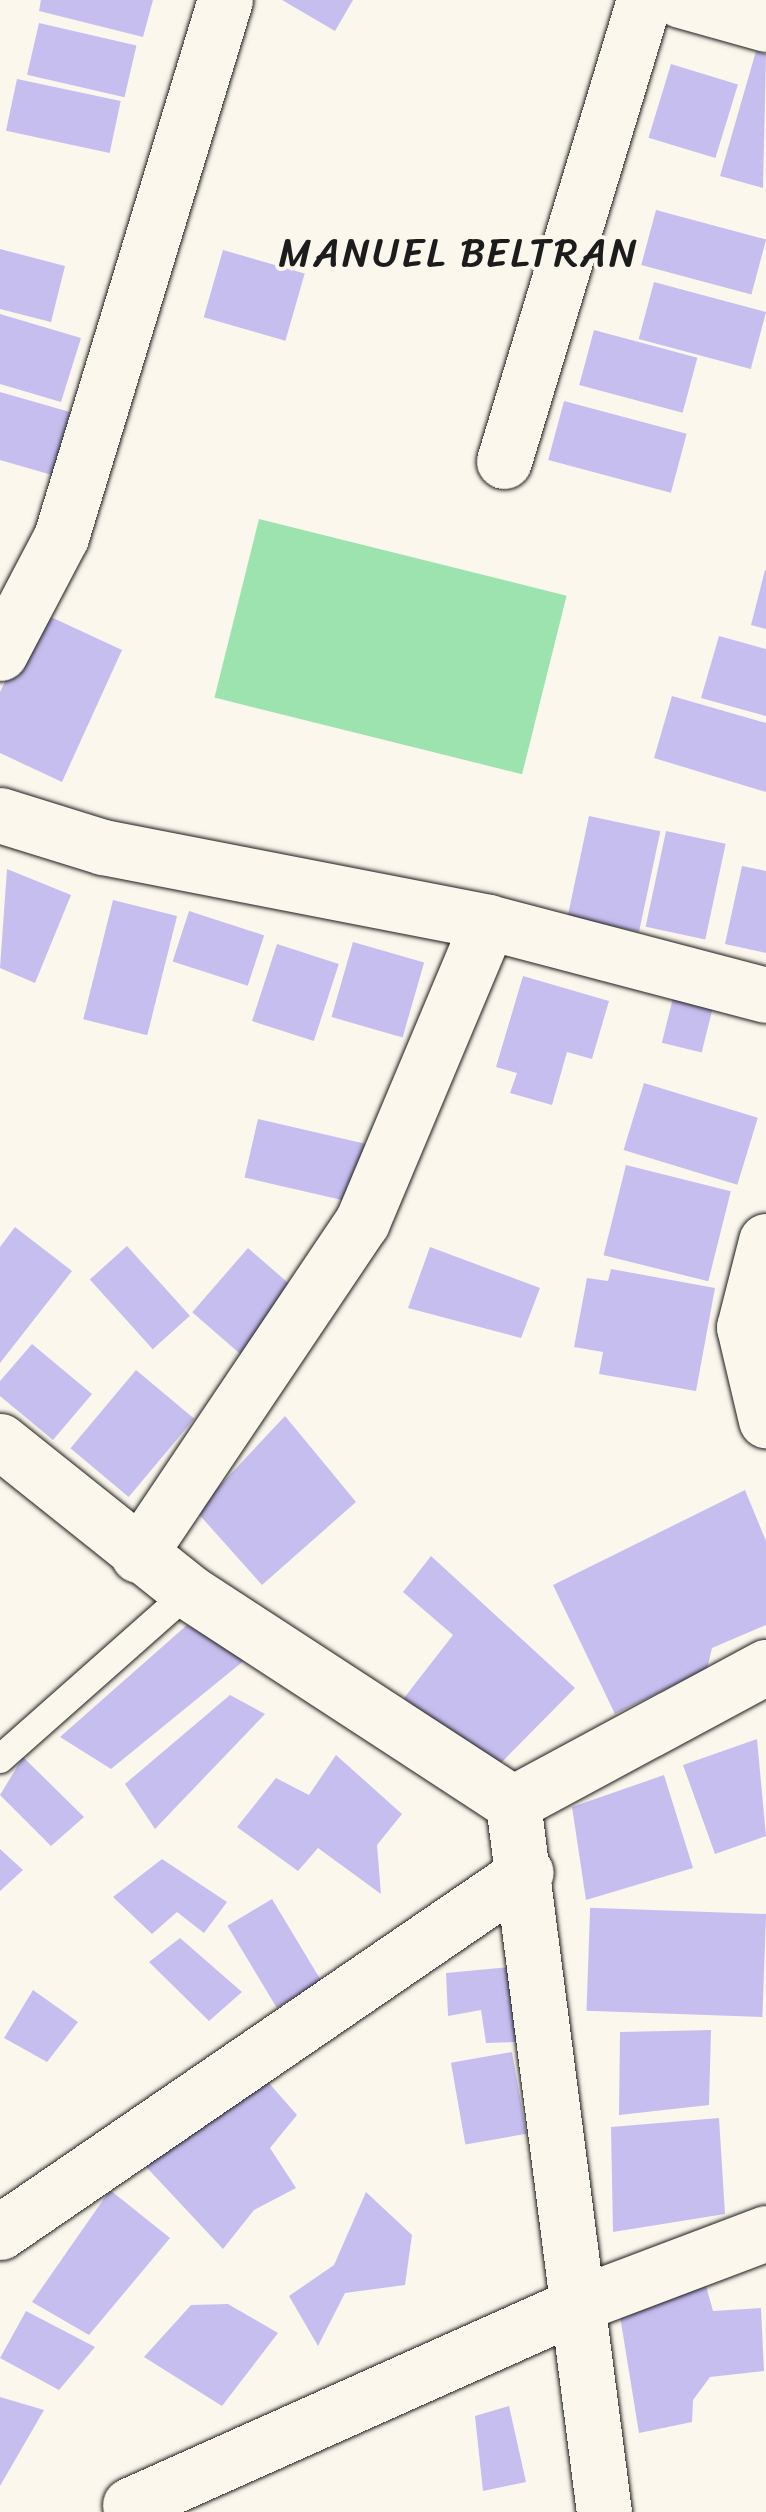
<!DOCTYPE html>
<html>
<head>
<meta charset="utf-8">
<style>
	body { margin:0 }
	#map { position:relative; width:766px; height:2512px; overflow:hidden; background:#fbf7ec; font-family:Sriracha,sans-serif }
	div>[style] { position:absolute }
	[style*='--x'] { left:calc(var(--x)*1px); top:calc(var(--y)*1px); width:calc(var(--w)*1px); rotate:calc(var(--a)*1deg) }
	.green>* { inset:0; background:#9ce3b0; transform-origin:0 0 }
	.building>* { inset:0; background:#c7bef0; transform-origin:0 0 }
	.roads { filter:drop-shadow(0 0 2px #1c1c1c) drop-shadow(0 0 2px #1c1c1c) }
	.lane>* { height:28px; margin:-14px; padding:0 14px; transform-origin:14px; border-radius:14px; background:#fbf7ec }
	.street>* { height:55px; margin:-27.5px; padding:0 27.5px; transform-origin:27.5px; border-radius:27.5px; background:#fbf7ec }
	span { translate:-50% -50%; white-space:nowrap; text-align:center; line-height:1.15; -webkit-text-stroke:8px #fbf7ec; paint-order:stroke }
	.neighbourhood-label { font-size:40px; color:#1c1c1c; letter-spacing:2.5px }
</style>
</head>
<body>
<div id="map">
	<div class="green">
		<div style="left:259px;top:519px;width:317px;height:184px;rotate:14deg"></div>
	</div>
	<div class="building">
		<div style="clip-path:polygon(41px 0,153px 0,143px 37px,39px 11px)"></div>
		<div style="clip-path:polygon(282px 0,353px 0,335px 31px)"></div>
		<div style="left:39px;top:23px;width:100px;height:53px;rotate:13deg"></div>
		<div style="clip-path:polygon(756px 51px,766px 54px,763px 188px,720px 176px)"></div>
		<div style="left:671px;top:64px;width:70px;height:77px;rotate:17deg"></div>
		<div style="left:17px;top:79px;width:106px;height:53px;rotate:12deg"></div>
		<div style="left:656px;top:210px;width:114px;height:57px;rotate:15deg"></div>
		<div style="clip-path:polygon(0 249px,65px 266px,51px 322px,0 309px)"></div>
		<div style="left:223px;top:250px;width:85px;height:70px;rotate:16deg"></div>
		<div style="left:654px;top:282px;width:116px;height:59px;rotate:15deg"></div>
		<div style="clip-path:polygon(0 314px,81px 338px,61px 402px,0 384px)"></div>
		<div style="left:594px;top:330px;width:107px;height:57px;rotate:15deg"></div>
		<div style="clip-path:polygon(0 392px,70px 412px,52px 475px,0 460px)"></div>
		<div style="left:564px;top:401px;width:127px;height:61px;rotate:15deg"></div>
		<div style="clip-path:polygon(765px 570px,766px 571px,766px 629px,751px 625px)"></div>
		<div style="clip-path:polygon(38px 611px,122px 650px,62px 782px,0 753px,0 692px)"></div>
		<div style="clip-path:polygon(719px 636px,766px 649px,766px 716px,701px 698px)"></div>
		<div style="clip-path:polygon(672px 696px,766px 723px,766px 792px,654px 758px)"></div>
		<div style="left:589px;top:816px;width:73px;height:103px;rotate:12deg"></div>
		<div style="left:666px;top:831px;width:61px;height:98px;rotate:12deg"></div>
		<div style="clip-path:polygon(742px 866px,766px 871px,766px 953px,725px 944px)"></div>
		<div style="clip-path:polygon(7px 869px,71px 895px,35px 983px,0 968px)"></div>
		<div style="left:113px;top:900px;width:66px;height:123px;rotate:14deg"></div>
		<div style="left:189px;top:911px;width:79px;height:53px;rotate:18deg"></div>
		<div style="left:353px;top:942px;width:74px;height:78px;rotate:16deg"></div>
		<div style="left:277px;top:944px;width:65px;height:81px;rotate:18deg"></div>
		<div style="clip-path:polygon(523px 976px,609px 1001px,592px 1059px,567px 1052px,552px 1105px,510px 1093px,517px 1073px,496px 1067px)"></div>
		<div style="left:673px;top:998px;width:41px;height:46px;rotate:14deg"></div>
		<div style="left:644px;top:1083px;width:119px;height:70px;rotate:17deg"></div>
		<div style="left:258px;top:1119px;width:110px;height:60px;rotate:13deg"></div>
		<div style="left:626px;top:1165px;width:108px;height:93px;rotate:14deg"></div>
		<div style="clip-path:polygon(15px 1227px,72px 1271px,0 1363px,0 1247px)"></div>
		<div style="left:127px;top:1246px;width:94px;height:50px;rotate:48deg"></div>
		<div style="clip-path:polygon(430px 1247px,540px 1288px,521px 1338px,408px 1308px)"></div>
		<div style="left:248px;top:1248px;width:64px;height:85px;rotate:41deg"></div>
		<div style="clip-path:polygon(611px 1269px,715px 1288px,696px 1391px,599px 1374px,603px 1352px,574px 1347px,587px 1278px,608px 1281px)"></div>
		<div style="clip-path:polygon(32px 1344px,92px 1394px,53px 1440px,0 1396px,0 1381px)"></div>
		<div style="left:136px;top:1370px;width:76px;height:102px;rotate:40deg"></div>
		<div style="clip-path:polygon(285px 1416px,356px 1502px,262px 1585px,196px 1511px)"></div>
		<div style="clip-path:polygon(745px 1490px,766px 1541px,766px 1625px,712px 1648px,707px 1669px,615px 1714px,553px 1585px)"></div>
		<div style="clip-path:polygon(431px 1556px,575px 1688px,493px 1771px,404px 1698px,453px 1635px,403px 1592px)"></div>
		<div style="clip-path:polygon(187px 1625px,246px 1659px,111px 1769px,60px 1737px)"></div>
		<div style="clip-path:polygon(230px 1695px,265px 1714px,155px 1829px,125px 1784px)"></div>
		<div style="clip-path:polygon(757px 1739px,766px 1836px,715px 1854px,683px 1765px)"></div>
		<div style="clip-path:polygon(336px 1755px,402px 1814px,377px 1845px,381px 1894px,318px 1848px,298px 1871px,237px 1827px,276px 1778px,309px 1795px)"></div>
		<div style="clip-path:polygon(23px 1757px,84px 1817px,51px 1846px,0 1795px)"></div>
		<div style="clip-path:polygon(664px 1775px,693px 1868px,586px 1900px,572px 1807px)"></div>
		<div style="clip-path:polygon(0 1849px,23px 1870px,0 1891px)"></div>
		<div style="clip-path:polygon(162px 1859px,227px 1902px,204px 1933px,177px 1912px,152px 1934px,113px 1897px)"></div>
		<div style="left:272px;top:1899px;width:96px;height:52px;rotate:59deg"></div>
		<div style="left:766px;top:1914px;width:103px;height:176px;rotate:92deg"></div>
		<div style="clip-path:polygon(180px 1938px,242px 1992px,209px 2021px,149px 1962px)"></div>
		<div style="clip-path:polygon(530px 1965px,542px 2041px,486px 2043px,481px 2010px,448px 2016px,446px 1973px)"></div>
		<div style="clip-path:polygon(33px 1990px,78px 2022px,47px 2062px,4px 2038px)"></div>
		<div style="clip-path:polygon(711px 2030px,709px 2105px,619px 2115px,620px 2032px)"></div>
		<div style="left:512px;top:2052px;width:83px;height:62px;rotate:80deg"></div>
		<div style="clip-path:polygon(268px 2082px,297px 2115px,270px 2148px,296px 2188px,254px 2210px,223px 2249px,135px 2155px)"></div>
		<div style="clip-path:polygon(719px 2118px,725px 2214px,613px 2232px,611px 2127px)"></div>
		<div style="clip-path:polygon(110px 2190px,170px 2238px,89px 2335px,32px 2302px)"></div>
		<div style="clip-path:polygon(366px 2192px,412px 2235px,405px 2285px,345px 2293px,318px 2346px,289px 2296px,334px 2265px)"></div>
		<div style="clip-path:polygon(706px 2286px,713px 2311px,761px 2308px,764px 2371px,710px 2377px,693px 2400px,692px 2422px,639px 2433px,618px 2304px)"></div>
		<div style="clip-path:polygon(228px 2304px,278px 2333px,222px 2406px,144px 2357px,191px 2305px)"></div>
		<div style="clip-path:polygon(26px 2311px,95px 2347px,59px 2390px,0 2358px)"></div>
		<div style="clip-path:polygon(0 2397px,44px 2410px,0 2486px)"></div>
		<div style="clip-path:polygon(509px 2406px,526px 2482px,483px 2491px,475px 2416px)"></div>
	</div>
	<div class="roads">
		<div class="lane">
			<div style="--x:0;--y:1759;--w:252;--a:-41.5"></div>
		</div>
		<div class="street">
			<div style="--x:680;--y:0;--w:89;--a:15.6"></div>
			<div style="--x:504;--y:461;--w:482;--a:-73.1"></div>
			<div style="--x:0;--y:653;--w:131;--a:-62.3"></div>
			<div style="--x:61;--y:537;--w:561;--a:-73.02"></div>
			<div style="--x:0;--y:815;--w:108;--a:17.3"></div>
			<div style="--x:103;--y:847;--w:392;--a:11"></div>
			<div style="--x:488;--y:922;--w:287;--a:14.7"></div>
			<div style="--x:766;--y:1241;--w:89;--a:104.3"></div>
			<div style="--x:744;--y:1327;--w:96;--a:76.7"></div>
			<div style="--x:0;--y:1441;--w:242;--a:38.6"></div>
			<div style="--x:189;--y:1592;--w:387;--a:33.1"></div>
			<div style="--x:513;--y:1803;--w:287;--a:-28.3"></div>
			<div style="--x:138;--y:1555;--w:401;--a:-56.1"></div>
			<div style="--x:362;--y:1222;--w:325;--a:-67.2"></div>
			<div style="--x:513;--y:1803;--w:715;--a:82.69"></div>
			<div style="--x:0;--y:2232;--w:637;--a:-34.39"></div>
			<div style="--x:130;--y:2505;--w:494;--a:-24.1"></div>
			<div style="--x:581;--y:2303;--w:198;--a:-20.7"></div>
		</div>
	</div>
	<div class="neighbourhood-label">
		<span style="left:459px;top:253px">MANUEL BELTRAN</span>
	</div>
</div>
</body>
</html>
